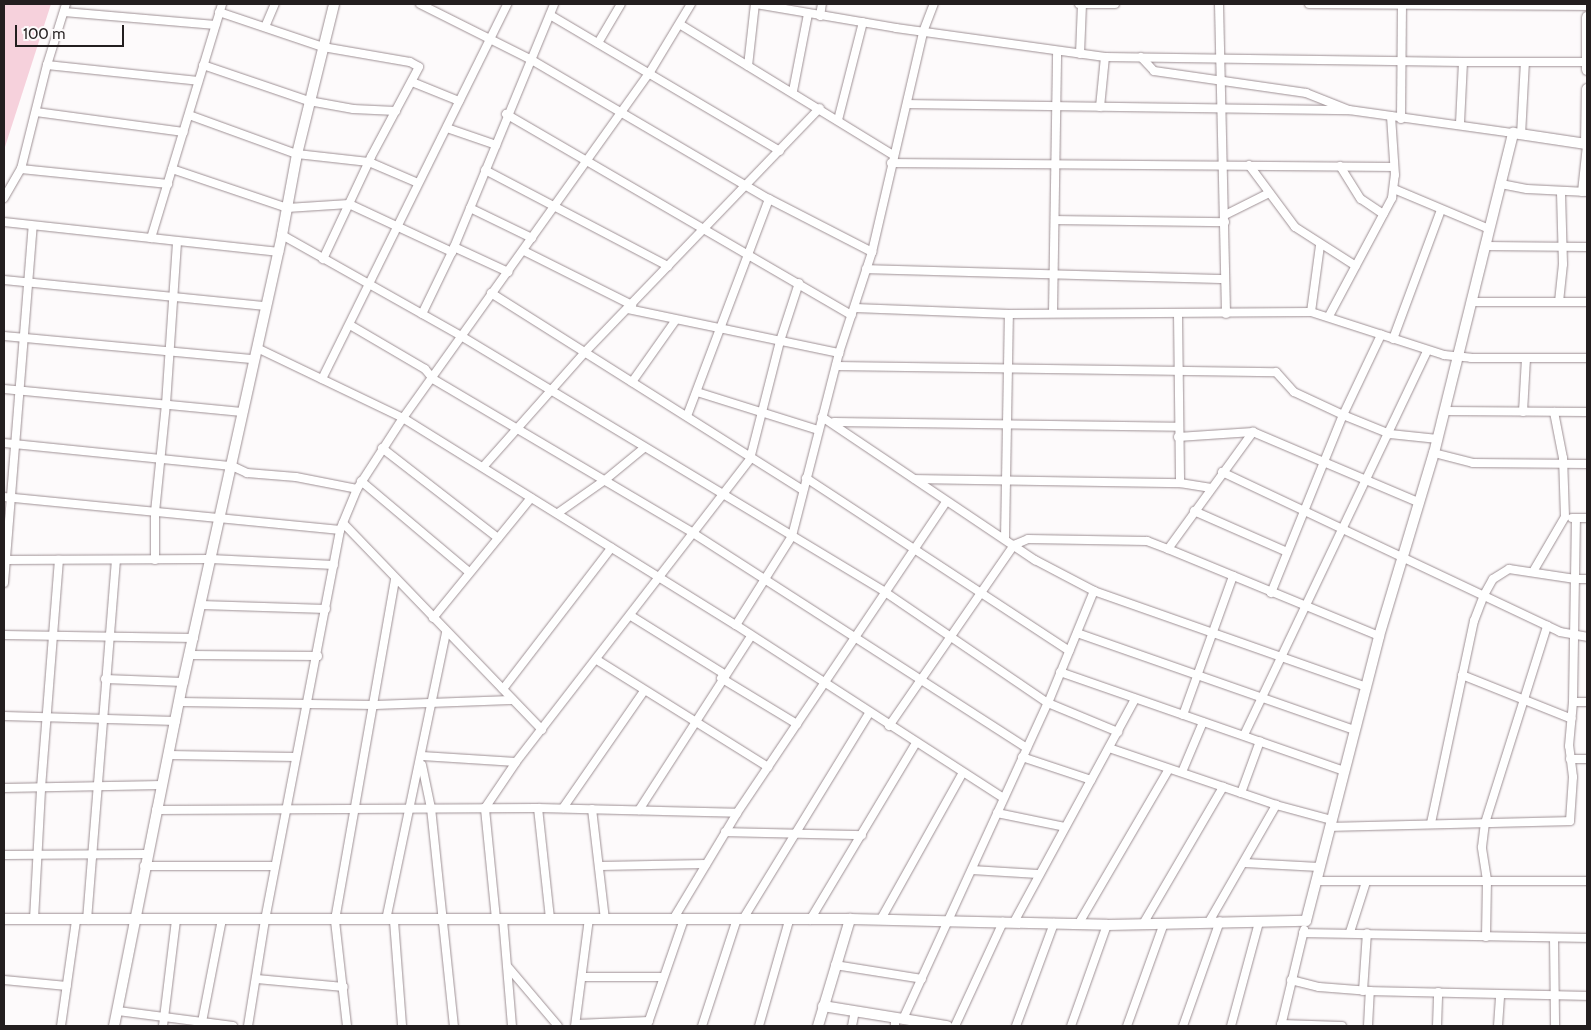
<!DOCTYPE html>
<html>
<head>
<meta charset="utf-8">
<style>
	body { margin:0 }
	#map { position:relative; width:1591px; height:1030px; overflow:hidden; background:#fdfafb; font-family:Cabin,sans-serif }
	div>[style] { position:absolute }
	[style*='--x'] { left:calc(var(--x)*1px); top:calc(var(--y)*1px); width:calc(var(--w)*1px); rotate:calc(var(--a)*1deg) }
	.green>* { inset:0; background:#f6d1dc }
	.roads { filter:drop-shadow(0 0 1px #9e9094) drop-shadow(0 0 1px #9e9094) }
	.minor>* { height:8px; margin:-4px; padding:0 4px; transform-origin:4px; border-radius:4px; background:#fff }
	.tertiary>* { height:10px; margin:-5px; padding:0 5px; transform-origin:5px; border-radius:5px; background:#fff }
	span { translate:-50% -50%; white-space:nowrap; text-align:center; line-height:1.15; -webkit-text-stroke:5px #fdfafb; paint-order:stroke }
	.frame { position:absolute; inset:0; border:5px solid #231e1f; pointer-events:none }
	.scale { position:absolute; left:15px; top:25px; width:109px; height:22px; box-sizing:border-box; border:2px solid #231e1f; border-top:0; padding-left:6px; font-size:15px; line-height:18px; white-space:nowrap; color:#231e1f; -webkit-text-stroke:4px #fdfafb; paint-order:stroke }
</style>
</head>
<body>
<div id="map">
	<div class="green">
		<div style="clip-path:polygon(4px 4px,51px 4px,4px 150px)"></div>
	</div>
	<div class="roads">
		<div class="minor">
			<div style="--x:420;--y:4;--w:123;--a:26.6"></div>
			<div style="--x:530;--y:59;--w:277;--a:30.4"></div>
			<div style="--x:769;--y:199;--w:116;--a:27.2"></div>
			<div style="--x:756;--y:4;--w:142;--a:9.7"></div>
			<div style="--x:896;--y:28;--w:211;--a:7.9"></div>
			<div style="--x:1105;--y:57;--w:358;--a:0.8"></div>
			<div style="--x:1463;--y:62;--w:62;--a:92.8"></div>
			<div style="--x:1079;--y:4;--w:36;--a:0"></div>
			<div style="--x:1219;--y:4;--w:310;--a:88.7"></div>
			<div style="--x:1309;--y:4;--w:278;--a:0.4"></div>
			<div style="--x:64;--y:12;--w:152;--a:4.9"></div>
			<div style="--x:219;--y:12;--w:110;--a:18.6"></div>
			<div style="--x:323;--y:47;--w:88;--a:9.8"></div>
			<div style="--x:410;--y:62;--w:10;--a:29"></div>
			<div style="--x:419;--y:67;--w:102;--a:118.1"></div>
			<div style="--x:371;--y:157;--w:113;--a:115.2"></div>
			<div style="--x:550;--y:15;--w:267;--a:30.6"></div>
			<div style="--x:820;--y:16;--w:12;--a:-81"></div>
			<div style="--x:681;--y:25;--w:249;--a:31.5"></div>
			<div style="--x:265;--y:27;--w:25;--a:-67"></div>
			<div style="--x:598;--y:43;--w:45;--a:-59.5"></div>
			<div style="--x:1080;--y:54;--w:50;--a:-87.7"></div>
			<div style="--x:1141;--y:57;--w:19;--a:47"></div>
			<div style="--x:1154;--y:71;--w:154;--a:8.2"></div>
			<div style="--x:1306;--y:93;--w:46;--a:21.6"></div>
			<div style="--x:1349;--y:110;--w:166;--a:8"></div>
			<div style="--x:1463;--y:62;--w:124;--a:0"></div>
			<div style="--x:47;--y:65;--w:152;--a:6"></div>
			<div style="--x:203;--y:65;--w:112;--a:18.8"></div>
			<div style="--x:309;--y:101;--w:45;--a:10.3"></div>
			<div style="--x:353;--y:109;--w:43;--a:2.7"></div>
			<div style="--x:748;--y:66;--w:62;--a:-83.6"></div>
			<div style="--x:412;--y:82;--w:51;--a:22"></div>
			<div style="--x:793;--y:91;--w:78;--a:-79"></div>
			<div style="--x:908;--y:104;--w:441;--a:0.8"></div>
			<div style="--x:1100;--y:107;--w:50;--a:-84.3"></div>
			<div style="--x:36;--y:112;--w:149;--a:7.7"></div>
			<div style="--x:506;--y:114;--w:400;--a:30.2"></div>
			<div style="--x:189;--y:115;--w:115;--a:19.9"></div>
			<div style="--x:297;--y:154;--w:72;--a:6.3"></div>
			<div style="--x:369;--y:162;--w:53;--a:23.2"></div>
			<div style="--x:1401;--y:119;--w:115;--a:-89.5"></div>
			<div style="--x:838;--y:120;--w:101;--a:-75.7"></div>
			<div style="--x:447;--y:128;--w:52;--a:19.1"></div>
			<div style="--x:1521;--y:135;--w:73;--a:-86.9"></div>
			<div style="--x:891;--y:163;--w:503;--a:0.46"></div>
			<div style="--x:1249;--y:165;--w:77;--a:53.4"></div>
			<div style="--x:1295;--y:227;--w:72;--a:32.6"></div>
			<div style="--x:1340;--y:166;--w:39;--a:58"></div>
			<div style="--x:1361;--y:199;--w:27;--a:34"></div>
			<div style="--x:21;--y:169;--w:148;--a:5.8"></div>
			<div style="--x:172;--y:169;--w:121;--a:18.7"></div>
			<div style="--x:287;--y:208;--w:62;--a:-3.7"></div>
			<div style="--x:349;--y:204;--w:114;--a:25"></div>
			<div style="--x:485;--y:170;--w:207;--a:27.7"></div>
			<div style="--x:1501;--y:184;--w:26;--a:11"></div>
			<div style="--x:1527;--y:189;--w:60;--a:2.9"></div>
			<div style="--x:1394;--y:189;--w:103;--a:22.8"></div>
			<div style="--x:1582;--y:192;--w:47;--a:-83.9"></div>
			<div style="--x:4;--y:198;--w:34;--a:-60"></div>
			<div style="--x:21;--y:169;--w:107;--a:-76"></div>
			<div style="--x:47;--y:65;--w:64;--a:-72.7"></div>
			<div style="--x:470;--y:208;--w:69;--a:25.8"></div>
			<div style="--x:1225;--y:215;--w:49;--a:-26.6"></div>
			<div style="--x:1055;--y:220;--w:170;--a:0.7"></div>
			<div style="--x:4;--y:222;--w:277;--a:6.2"></div>
			<div style="--x:282;--y:235;--w:206;--a:29.4"></div>
			<div style="--x:461;--y:336;--w:495;--a:31.1"></div>
			<div style="--x:885;--y:592;--w:197;--a:34.3"></div>
			<div style="--x:1048;--y:703;--w:76;--a:22.5"></div>
			<div style="--x:151;--y:238;--w:245;--a:-73.1"></div>
			<div style="--x:1485;--y:246;--w:102;--a:0.6"></div>
			<div style="--x:454;--y:247;--w:60;--a:24.8"></div>
			<div style="--x:524;--y:251;--w:121;--a:26.6"></div>
			<div style="--x:866;--y:269;--w:359;--a:1.6"></div>
			<div style="--x:4;--y:280;--w:263;--a:5.7"></div>
			<div style="--x:491;--y:293;--w:369;--a:32.3"></div>
			<div style="--x:1471;--y:302;--w:116;--a:0"></div>
			<div style="--x:1559;--y:302;--w:38;--a:-84"></div>
			<div style="--x:1563;--y:264;--w:72;--a:-91.6"></div>
			<div style="--x:855;--y:308;--w:154;--a:2.2"></div>
			<div style="--x:1009;--y:314;--w:302;--a:-0.4"></div>
			<div style="--x:1311;--y:312;--w:140;--a:17.9"></div>
			<div style="--x:1444;--y:355;--w:27;--a:6"></div>
			<div style="--x:1471;--y:358;--w:116;--a:0"></div>
			<div style="--x:628;--y:309;--w:216;--a:11.8"></div>
			<div style="--x:1311;--y:312;--w:68;--a:-82.3"></div>
			<div style="--x:1053;--y:313;--w:261;--a:-89.1"></div>
			<div style="--x:422;--y:314;--w:69;--a:-64.2"></div>
			<div style="--x:452;--y:252;--w:268;--a:-67.6"></div>
			<div style="--x:1178;--y:314;--w:169;--a:89.3"></div>
			<div style="--x:1180;--y:483;--w:30;--a:9"></div>
			<div style="--x:1329;--y:316;--w:134;--a:-61.9"></div>
			<div style="--x:1392;--y:198;--w:23;--a:-83"></div>
			<div style="--x:1395;--y:175;--w:59;--a:-93.9"></div>
			<div style="--x:350;--y:325;--w:87;--a:30.4"></div>
			<div style="--x:425;--y:369;--w:13;--a:51"></div>
			<div style="--x:433;--y:379;--w:302;--a:30.6"></div>
			<div style="--x:693;--y:533;--w:397;--a:32.8"></div>
			<div style="--x:4;--y:336;--w:251;--a:5.3"></div>
			<div style="--x:1393;--y:339;--w:138;--a:-69.6"></div>
			<div style="--x:257;--y:348;--w:162;--a:25.6"></div>
			<div style="--x:403;--y:418;--w:392;--a:31.9"></div>
			<div style="--x:736;--y:625;--w:318;--a:32.9"></div>
			<div style="--x:836;--y:366;--w:440;--a:0.8"></div>
			<div style="--x:1276;--y:372;--w:27;--a:48"></div>
			<div style="--x:1294;--y:392;--w:54;--a:25.1"></div>
			<div style="--x:1343;--y:415;--w:51;--a:22"></div>
			<div style="--x:1390;--y:434;--w:48;--a:5.9"></div>
			<div style="--x:322;--y:379;--w:418;--a:-63.7"></div>
			<div style="--x:632;--y:382;--w:75;--a:-54.8"></div>
			<div style="--x:4;--y:389;--w:239;--a:5.5"></div>
			<div style="--x:697;--y:392;--w:127;--a:17.4"></div>
			<div style="--x:1445;--y:411;--w:142;--a:0.4"></div>
			<div style="--x:1523;--y:412;--w:54;--a:-86.8"></div>
			<div style="--x:687;--y:416;--w:232;--a:-69.3"></div>
			<div style="--x:822;--y:417;--w:257;--a:33.9"></div>
			<div style="--x:1035;--y:560;--w:67;--a:27.7"></div>
			<div style="--x:1094;--y:591;--w:288;--a:19.4"></div>
			<div style="--x:834;--y:422;--w:343;--a:0.8"></div>
			<div style="--x:1178;--y:437;--w:75;--a:-3.8"></div>
			<div style="--x:1253;--y:432;--w:181;--a:23"></div>
			<div style="--x:4;--y:443;--w:229;--a:5.8"></div>
			<div style="--x:232;--y:466;--w:17;--a:25"></div>
			<div style="--x:247;--y:473;--w:49;--a:4.7"></div>
			<div style="--x:296;--y:477;--w:62;--a:11.1"></div>
			<div style="--x:382;--y:448;--w:147;--a:37.8"></div>
			<div style="--x:1434;--y:453;--w:40;--a:14.4"></div>
			<div style="--x:1473;--y:463;--w:114;--a:0.5"></div>
			<div style="--x:483;--y:467;--w:155;--a:-48.4"></div>
			<div style="--x:586;--y:351;--w:337;--a:-46.1"></div>
			<div style="--x:1222;--y:472;--w:374;--a:25.3"></div>
			<div style="--x:1560;--y:632;--w:27;--a:10"></div>
			<div style="--x:806;--y:478;--w:315;--a:33.3"></div>
			<div style="--x:915;--y:479;--w:265;--a:0.9"></div>
			<div style="--x:361;--y:481;--w:141;--a:40.1"></div>
			<div style="--x:4;--y:497;--w:338;--a:5.6"></div>
			<div style="--x:1194;--y:511;--w:99;--a:23.7"></div>
			<div style="--x:558;--y:513;--w:57;--a:-35.1"></div>
			<div style="--x:605;--y:480;--w:50;--a:-39.4"></div>
			<div style="--x:1572;--y:518;--w:15;--a:0"></div>
			<div style="--x:343;--y:523;--w:287;--a:46.1"></div>
			<div style="--x:1005;--y:538;--w:224;--a:-89"></div>
			<div style="--x:1168;--y:549;--w:228;--a:22.4"></div>
			<div style="--x:4;--y:560;--w:207;--a:-0.3"></div>
			<div style="--x:211;--y:559;--w:123;--a:2.8"></div>
			<div style="--x:155;--y:560;--w:48;--a:-90"></div>
			<div style="--x:155;--y:512;--w:109;--a:-84.2"></div>
			<div style="--x:166;--y:404;--w:163;--a:-86.1"></div>
			<div style="--x:1534;--y:570;--w:61;--a:-59.7"></div>
			<div style="--x:1565;--y:517;--w:59;--a:-91.9"></div>
			<div style="--x:1563;--y:458;--w:47;--a:-101.1"></div>
			<div style="--x:4;--y:583;--w:358;--a:-85.4"></div>
			<div style="--x:1271;--y:593;--w:192;--a:-68"></div>
			<div style="--x:1343;--y:415;--w:89;--a:-64.6"></div>
			<div style="--x:201;--y:605;--w:125;--a:1.8"></div>
			<div style="--x:631;--y:616;--w:110;--a:31.9"></div>
			<div style="--x:433;--y:618;--w:155;--a:-50.8"></div>
			<div style="--x:736;--y:625;--w:105;--a:-57.8"></div>
			<div style="--x:792;--y:536;--w:189;--a:-75.6"></div>
			<div style="--x:839;--y:353;--w:106;--a:-71.9"></div>
			<div style="--x:872;--y:252;--w:226;--a:-76.9"></div>
			<div style="--x:923;--y:32;--w:30;--a:-69"></div>
			<div style="--x:1077;--y:633;--w:293;--a:19.3"></div>
			<div style="--x:4;--y:635;--w:190;--a:0.9"></div>
			<div style="--x:191;--y:655;--w:127;--a:0.5"></div>
			<div style="--x:597;--y:660;--w:202;--a:32"></div>
			<div style="--x:1060;--y:672;--w:301;--a:19.2"></div>
			<div style="--x:1462;--y:675;--w:118;--a:21.8"></div>
			<div style="--x:721;--y:678;--w:89;--a:31.2"></div>
			<div style="--x:105;--y:679;--w:78;--a:2.2"></div>
			<div style="--x:503;--y:689;--w:178;--a:-52.5"></div>
			<div style="--x:180;--y:702;--w:195;--a:0.9"></div>
			<div style="--x:375;--y:705;--w:137;--a:-2.1"></div>
			<div style="--x:1573;--y:702;--w:14;--a:0"></div>
			<div style="--x:1183;--y:715;--w:148;--a:-70.2"></div>
			<div style="--x:4;--y:716;--w:172;--a:1.7"></div>
			<div style="--x:889;--y:726;--w:220;--a:-55.4"></div>
			<div style="--x:1014;--y:545;--w:15;--a:-23"></div>
			<div style="--x:1028;--y:539;--w:119;--a:1"></div>
			<div style="--x:1147;--y:541;--w:22;--a:21"></div>
			<div style="--x:1168;--y:549;--w:145;--a:-54"></div>
			<div style="--x:1244;--y:735;--w:425;--a:-64.5"></div>
			<div style="--x:1109;--y:748;--w:176;--a:18.8"></div>
			<div style="--x:1276;--y:805;--w:58;--a:15"></div>
			<div style="--x:168;--y:755;--w:128;--a:0.9"></div>
			<div style="--x:422;--y:756;--w:94;--a:3.7"></div>
			<div style="--x:1022;--y:757;--w:73;--a:18.4"></div>
			<div style="--x:1570;--y:759;--w:17;--a:0"></div>
			<div style="--x:422;--y:765;--w:44;--a:78.2"></div>
			<div style="--x:431;--y:808;--w:219;--a:84"></div>
			<div style="--x:1182;--y:772;--w:54;--a:-67.2"></div>
			<div style="--x:4;--y:788;--w:158;--a:-1.1"></div>
			<div style="--x:1241;--y:793;--w:55;--a:-69.9"></div>
			<div style="--x:538;--y:808;--w:112;--a:83.8"></div>
			<div style="--x:563;--y:808;--w:142;--a:-55.3"></div>
			<div style="--x:592;--y:809;--w:111;--a:83.3"></div>
			<div style="--x:156;--y:810;--w:382;--a:-0.3"></div>
			<div style="--x:538;--y:808;--w:199;--a:1.4"></div>
			<div style="--x:639;--y:810;--w:207;--a:-57.2"></div>
			<div style="--x:997;--y:813;--w:69;--a:11.6"></div>
			<div style="--x:1431;--y:823;--w:207;--a:-78"></div>
			<div style="--x:1474;--y:621;--w:28;--a:-69"></div>
			<div style="--x:1484;--y:595;--w:18;--a:-61"></div>
			<div style="--x:1493;--y:579;--w:19;--a:-32"></div>
			<div style="--x:1509;--y:569;--w:67;--a:8.6"></div>
			<div style="--x:1575;--y:579;--w:61;--a:-89.1"></div>
			<div style="--x:1331;--y:827;--w:239;--a:-1.4"></div>
			<div style="--x:1570;--y:821;--w:44;--a:-86.1"></div>
			<div style="--x:1573;--y:777;--w:31;--a:-97"></div>
			<div style="--x:1569;--y:746;--w:44;--a:-84.8"></div>
			<div style="--x:1573;--y:702;--w:123;--a:-89.1"></div>
			<div style="--x:1575;--y:579;--w:12;--a:0"></div>
			<div style="--x:725;--y:832;--w:137;--a:1.3"></div>
			<div style="--x:4;--y:855;--w:143;--a:-0.4"></div>
			<div style="--x:1245;--y:863;--w:74;--a:3.1"></div>
			<div style="--x:144;--y:866;--w:131;--a:0"></div>
			<div style="--x:600;--y:866;--w:106;--a:-1.1"></div>
			<div style="--x:972;--y:870;--w:66;--a:3.5"></div>
			<div style="--x:1316;--y:881;--w:271;--a:0"></div>
			<div style="--x:674;--y:918;--w:122;--a:-59"></div>
			<div style="--x:737;--y:813;--w:375;--a:-56.1"></div>
			<div style="--x:34;--y:919;--w:131;--a:-86.9"></div>
			<div style="--x:41;--y:788;--w:229;--a:-85.5"></div>
			<div style="--x:496;--y:919;--w:112;--a:-95.7"></div>
			<div style="--x:485;--y:808;--w:55;--a:-56"></div>
			<div style="--x:516;--y:762;--w:383;--a:-52.3"></div>
			<div style="--x:750;--y:459;--w:122;--a:-75.7"></div>
			<div style="--x:780;--y:341;--w:61;--a:-71.9"></div>
			<div style="--x:503;--y:919;--w:107;--a:85.2"></div>
			<div style="--x:743;--y:919;--w:241;--a:-58.5"></div>
			<div style="--x:881;--y:919;--w:166;--a:-60.8"></div>
			<div style="--x:87;--y:920;--w:361;--a:-85.4"></div>
			<div style="--x:386;--y:920;--w:294;--a:-78.2"></div>
			<div style="--x:810;--y:920;--w:206;--a:-59.1"></div>
			<div style="--x:1210;--y:920;--w:133;--a:-60.1"></div>
			<div style="--x:394;--y:921;--w:105;--a:85.6"></div>
			<div style="--x:1014;--y:922;--w:254;--a:-61.5"></div>
			<div style="--x:1079;--y:923;--w:178;--a:-59.7"></div>
			<div style="--x:1143;--y:924;--w:159;--a:-59.7"></div>
			<div style="--x:1350;--y:932;--w:52;--a:-72.3"></div>
			<div style="--x:1303;--y:933;--w:284;--a:1"></div>
			<div style="--x:1486;--y:937;--w:57;--a:-89"></div>
			<div style="--x:1487;--y:880;--w:33;--a:-99"></div>
			<div style="--x:1482;--y:847;--w:24;--a:-83"></div>
			<div style="--x:1485;--y:823;--w:207;--a:-72.5"></div>
			<div style="--x:1554;--y:938;--w:88;--a:89.3"></div>
			<div style="--x:835;--y:965;--w:88;--a:9.1"></div>
			<div style="--x:508;--y:967;--w:77;--a:49.7"></div>
			<div style="--x:583;--y:977;--w:80;--a:0"></div>
			<div style="--x:257;--y:979;--w:87;--a:5.3"></div>
			<div style="--x:4;--y:980;--w:63;--a:5.4"></div>
			<div style="--x:1291;--y:980;--w:29;--a:14"></div>
			<div style="--x:1319;--y:987;--w:51;--a:4.5"></div>
			<div style="--x:1370;--y:991;--w:217;--a:1.3"></div>
			<div style="--x:1363;--y:991;--w:58;--a:-86.1"></div>
			<div style="--x:118;--y:1011;--w:116;--a:7.4"></div>
			<div style="--x:903;--y:1019;--w:348;--a:-65.4"></div>
			<div style="--x:1048;--y:703;--w:121;--a:-67.7"></div>
			<div style="--x:202;--y:1022;--w:105;--a:-79"></div>
			<div style="--x:576;--y:1024;--w:73;--a:-2.4"></div>
			<div style="--x:1281;--y:1024;--w:61;--a:1.9"></div>
			<div style="--x:61;--y:1026;--w:107;--a:-81.9"></div>
			<div style="--x:163;--y:1026;--w:107;--a:-83"></div>
			<div style="--x:248;--y:1026;--w:107;--a:-80.9"></div>
			<div style="--x:265;--y:920;--w:397;--a:-79.1"></div>
			<div style="--x:340;--y:530;--w:44;--a:-67.5"></div>
			<div style="--x:357;--y:489;--w:85;--a:-57.1"></div>
			<div style="--x:403;--y:418;--w:425;--a:-54.5"></div>
			<div style="--x:650;--y:72;--w:79;--a:-58.9"></div>
			<div style="--x:347;--y:1026;--w:107;--a:-96.5"></div>
			<div style="--x:335;--y:920;--w:346;--a:-80"></div>
			<div style="--x:575;--y:1026;--w:109;--a:-82.6"></div>
			<div style="--x:647;--y:1026;--w:113;--a:-70.9"></div>
			<div style="--x:702;--y:1026;--w:113;--a:-71.9"></div>
			<div style="--x:759;--y:1026;--w:109;--a:-74.1"></div>
			<div style="--x:852;--y:1026;--w:15;--a:-79"></div>
			<div style="--x:895;--y:1026;--w:8;--a:-90"></div>
			<div style="--x:955;--y:1026;--w:115;--a:-65.2"></div>
			<div style="--x:1016;--y:1026;--w:110;--a:-69.7"></div>
			<div style="--x:1071;--y:1026;--w:107;--a:-70.4"></div>
			<div style="--x:1127;--y:1026;--w:109;--a:-70.2"></div>
			<div style="--x:1183;--y:1026;--w:111;--a:-70.6"></div>
			<div style="--x:1231;--y:1026;--w:108;--a:-74.9"></div>
			<div style="--x:1281;--y:1026;--w:99;--a:-76.5"></div>
			<div style="--x:1368;--y:1026;--w:35;--a:-87"></div>
			<div style="--x:1437;--y:1026;--w:34;--a:-88"></div>
			<div style="--x:1498;--y:1026;--w:31;--a:-86"></div>
		</div>
		<div class="tertiary">
			<div style="--x:1587;--y:17;--w:53;--a:90"></div>
			<div style="--x:4;--y:919;--w:846;--a:0"></div>
			<div style="--x:850;--y:919;--w:257;--a:1.3"></div>
			<div style="--x:1107;--y:925;--w:199;--a:-1.2"></div>
			<div style="--x:1306;--y:921;--w:294;--a:-75.6"></div>
			<div style="--x:1379;--y:636;--w:191;--a:-73.3"></div>
			<div style="--x:1434;--y:453;--w:330;--a:-76.1"></div>
			<div style="--x:1513;--y:133;--w:74;--a:8.6"></div>
			<div style="--x:1586;--y:144;--w:55;--a:-89"></div>
			<div style="--x:823;--y:1006;--w:126;--a:9.2"></div>
			<div style="--x:114;--y:1026;--w:351;--a:-78.7"></div>
			<div style="--x:183;--y:682;--w:458;--a:-77.5"></div>
			<div style="--x:282;--y:235;--w:82;--a:-79.5"></div>
			<div style="--x:297;--y:154;--w:154;--a:-76.1"></div>
			<div style="--x:818;--y:1026;--w:112;--a:-73.3"></div>
		</div>
	</div>
	<div class="frame"></div>
	<div class="scale">100 m</div>
</div>
</body>
</html>
